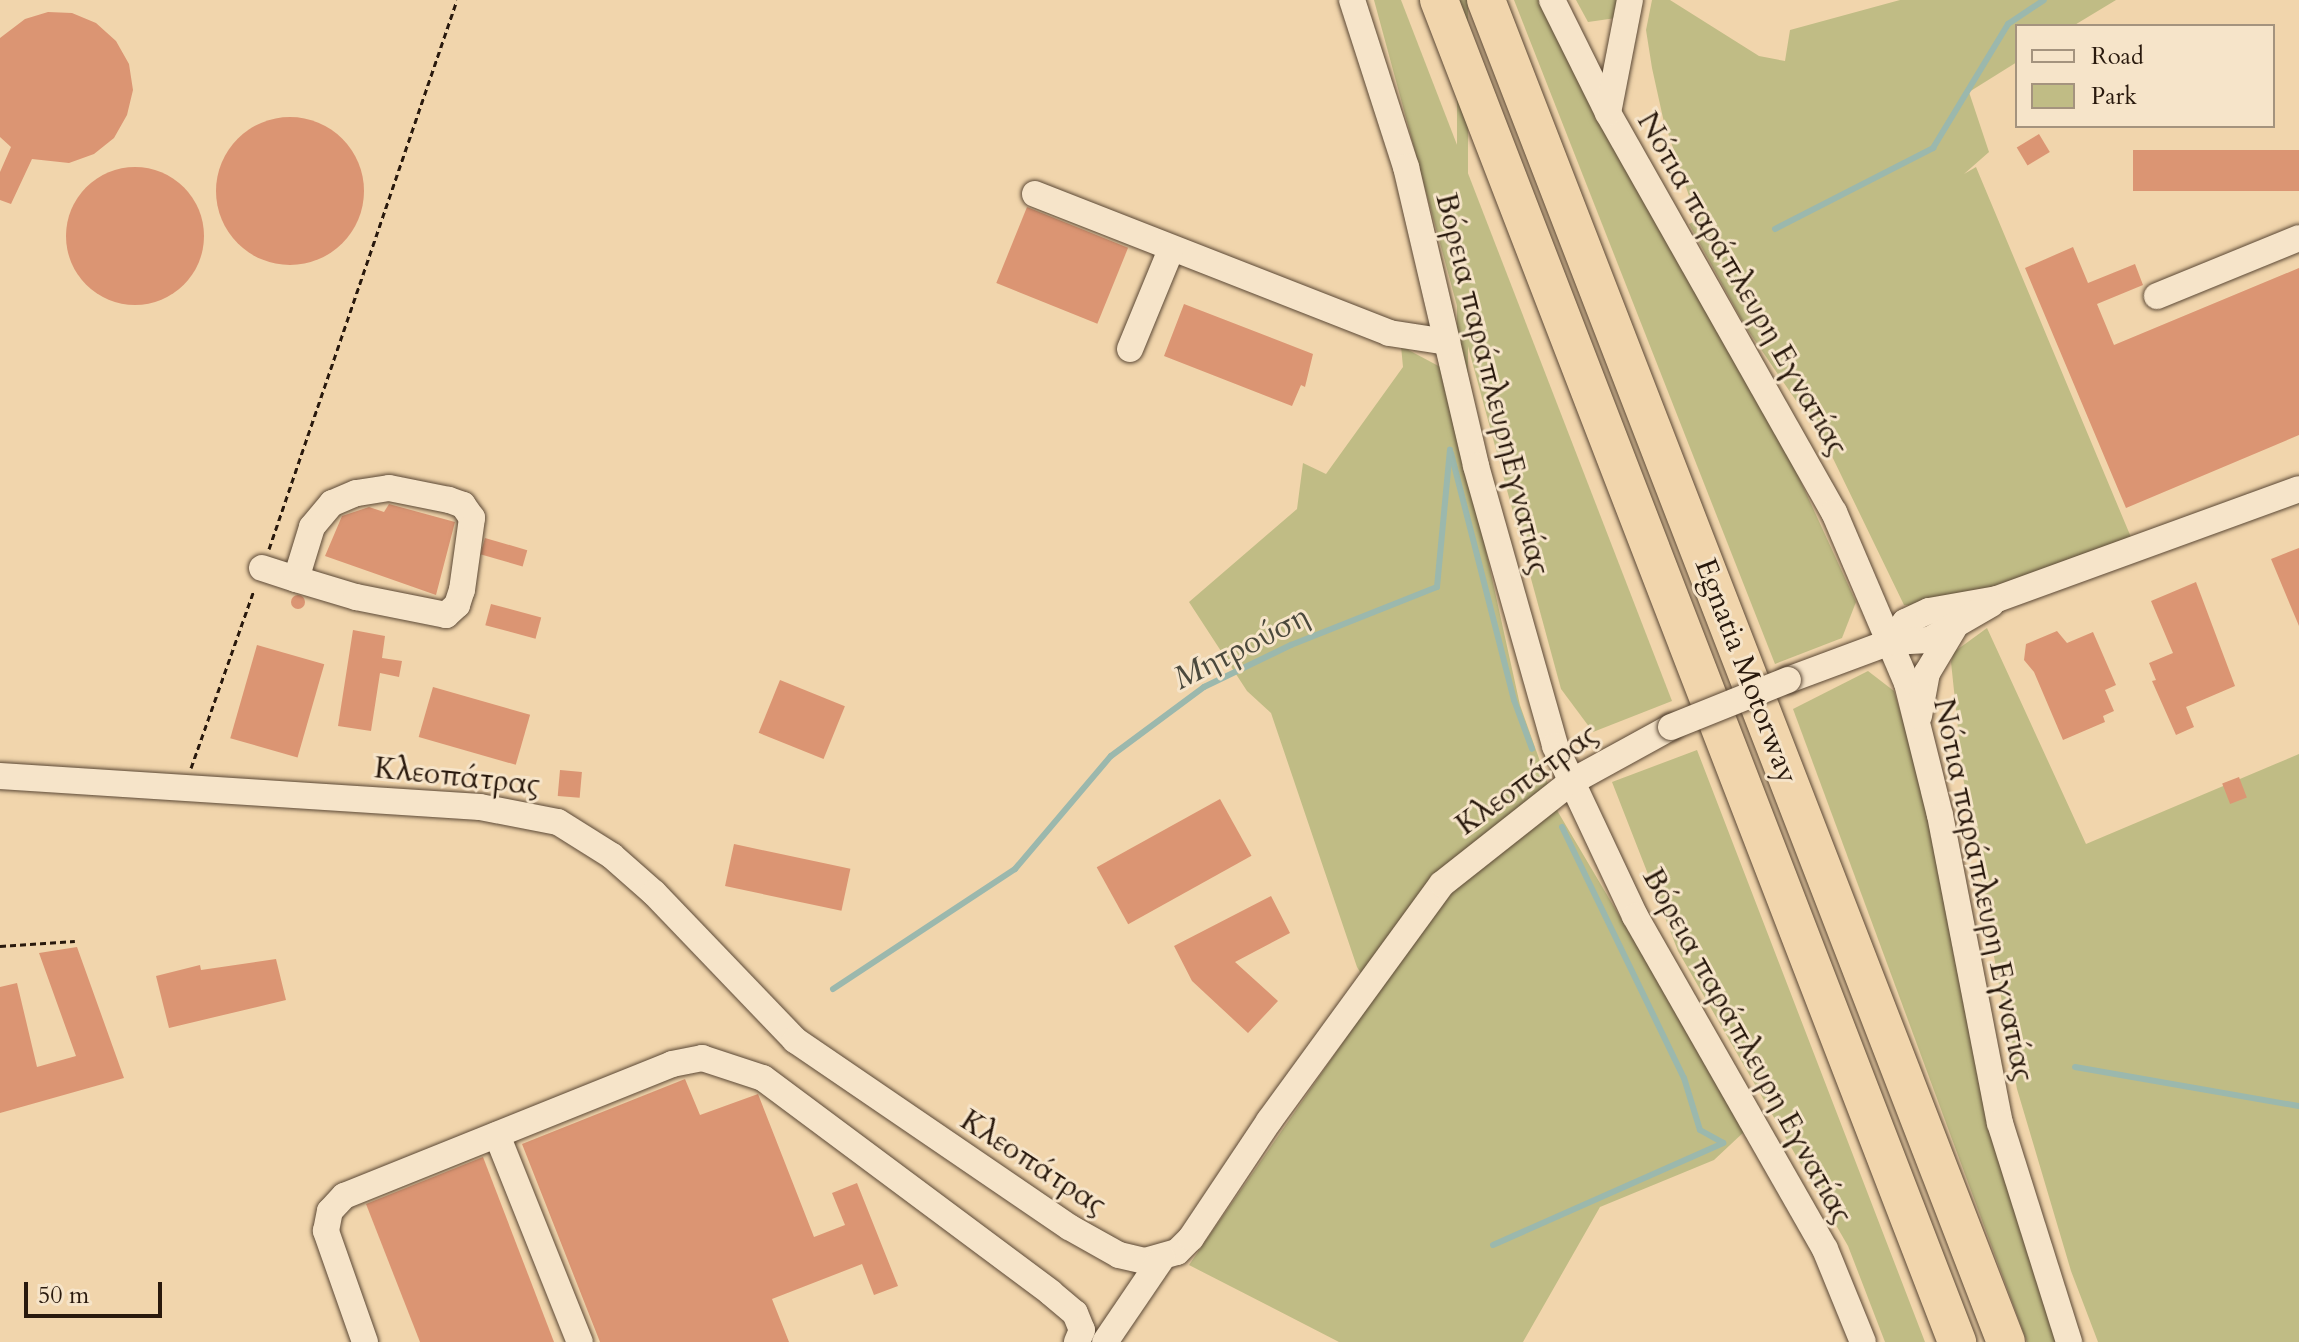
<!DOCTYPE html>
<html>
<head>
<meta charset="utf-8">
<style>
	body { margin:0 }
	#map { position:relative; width:2299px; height:1342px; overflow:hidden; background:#f1d5ac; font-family:Cardo,serif }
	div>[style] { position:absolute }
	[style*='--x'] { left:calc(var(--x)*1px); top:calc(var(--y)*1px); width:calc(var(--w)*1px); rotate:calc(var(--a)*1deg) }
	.green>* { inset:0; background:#c0bc85; transform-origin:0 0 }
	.stream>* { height:6px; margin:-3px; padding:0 3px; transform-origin:3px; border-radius:3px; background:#9bb8ad }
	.building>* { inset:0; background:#db9573; transform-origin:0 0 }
	.round { border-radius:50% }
	.path>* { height:3px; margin-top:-1.5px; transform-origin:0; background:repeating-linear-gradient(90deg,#29190d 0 6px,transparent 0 10px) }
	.roads { filter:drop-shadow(0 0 2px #5b4835) drop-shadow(0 0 2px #5b4835) }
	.minor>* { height:26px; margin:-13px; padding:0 13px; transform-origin:13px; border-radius:13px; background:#f6e4c9 }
	.highway>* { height:38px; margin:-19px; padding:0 19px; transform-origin:19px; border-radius:19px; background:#f1d5ac }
	.bridges { filter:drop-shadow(0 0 2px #5b4835) drop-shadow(0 0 2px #5b4835) }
	.minor-bridge>* { height:26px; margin:-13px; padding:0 13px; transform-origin:13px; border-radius:13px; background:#f6e4c9 }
	span { translate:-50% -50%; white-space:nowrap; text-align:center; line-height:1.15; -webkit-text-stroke:6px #f6e4c9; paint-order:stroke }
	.street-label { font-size:30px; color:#29190d }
	.water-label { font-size:32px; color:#4b493d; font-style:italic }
	.legend { position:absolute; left:2015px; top:24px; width:260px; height:104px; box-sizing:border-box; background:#f6e4c9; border:2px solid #a4937e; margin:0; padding:10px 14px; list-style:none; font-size:24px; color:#29190d }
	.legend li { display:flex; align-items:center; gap:16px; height:40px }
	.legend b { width:40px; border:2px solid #a4937e }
	.scale { position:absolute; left:24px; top:1282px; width:138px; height:36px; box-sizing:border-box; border:4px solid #29190d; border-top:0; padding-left:10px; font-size:24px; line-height:28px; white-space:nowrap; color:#29190d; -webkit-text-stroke:6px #f6e4c9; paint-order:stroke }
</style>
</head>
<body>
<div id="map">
	<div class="green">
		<div style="clip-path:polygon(1374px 0,1401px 0,1672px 701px,1593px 732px,1561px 689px)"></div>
		<div style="left:1457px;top:0;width:11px;height:1439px"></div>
		<div style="clip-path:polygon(1514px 0,1545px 0,1767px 408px,1856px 602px,1842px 638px,1775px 664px)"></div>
		<div style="clip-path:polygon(1576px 0,1620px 0,1616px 18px,1588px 22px)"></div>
		<div style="clip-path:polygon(1652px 0,1670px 0,1759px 56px,1785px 61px,1790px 30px,1900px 0,2116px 0,2073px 26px,2017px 26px,2017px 62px,1969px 92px,1989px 152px,1964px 174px,1976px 167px,2133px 542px,1935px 607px,1904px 605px,1827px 446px,1745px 326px,1689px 224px,1697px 220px,1663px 118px,1652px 68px,1646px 30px)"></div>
		<div style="clip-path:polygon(1401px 346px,1446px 370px,1520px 705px,1558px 812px,1746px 1130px,1714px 1160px,1600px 1207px,1523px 1342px,1339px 1342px,1189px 1265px,1375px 996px,1357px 967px,1271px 713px,1247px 691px,1189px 602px,1297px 509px,1303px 463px,1326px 474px,1403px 367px)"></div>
		<div style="clip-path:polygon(1987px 628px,2086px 844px,2299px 754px,2299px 1342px,2098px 1342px,2071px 1271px,2017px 1089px,1963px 777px,1951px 662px,1954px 652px)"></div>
		<div style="clip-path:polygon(1868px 671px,1894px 691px,1937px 834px,2063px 1342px,2027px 1342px,1793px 709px)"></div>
		<div style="clip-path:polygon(1697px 750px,1925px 1342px,1885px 1342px,1848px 1246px,1678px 951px,1612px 782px)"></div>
	</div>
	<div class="stream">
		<div style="--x:1775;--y:229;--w:178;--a:-27.1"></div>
		<div style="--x:1933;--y:148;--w:145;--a:-58.8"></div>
		<div style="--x:2008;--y:24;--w:43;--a:-33.7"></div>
		<div style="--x:1451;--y:453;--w:255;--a:75.7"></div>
		<div style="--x:1514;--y:700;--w:52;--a:69.8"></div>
		<div style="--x:1562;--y:827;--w:279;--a:64.1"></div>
		<div style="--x:1684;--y:1078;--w:54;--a:72.9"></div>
		<div style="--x:1700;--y:1130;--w:26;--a:29"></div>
		<div style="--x:833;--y:989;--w:218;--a:-33.4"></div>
		<div style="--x:1015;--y:869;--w:148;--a:-49.7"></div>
		<div style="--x:1111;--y:756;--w:116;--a:-36.6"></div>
		<div style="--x:1204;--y:687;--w:97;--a:-25.8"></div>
		<div style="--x:1291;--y:645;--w:157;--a:-21.7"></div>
		<div style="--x:1437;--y:587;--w:138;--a:-84.6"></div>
		<div style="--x:2075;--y:1067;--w:227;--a:9.9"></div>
		<div style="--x:1493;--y:1245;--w:252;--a:-23.9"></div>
	</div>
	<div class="building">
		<div style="clip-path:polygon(48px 12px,72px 13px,96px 23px,116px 41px,129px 64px,133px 90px,127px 115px,114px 138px,94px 154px,69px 163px,32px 159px,11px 204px,0 200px,0 172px,11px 147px,0 137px,0 38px,25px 19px)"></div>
		<div class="round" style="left:216px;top:117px;width:148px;height:148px"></div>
		<div style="left:2039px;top:134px;width:21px;height:26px;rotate:59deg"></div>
		<div style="left:2299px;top:150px;width:41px;height:166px;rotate:90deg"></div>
		<div class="round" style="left:66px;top:167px;width:138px;height:138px"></div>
		<div style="left:1027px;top:207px;width:109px;height:82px;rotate:22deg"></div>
		<div style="clip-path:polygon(2073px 247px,2088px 283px,2135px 264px,2143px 285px,2097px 304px,2114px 345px,2299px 268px,2299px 435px,2126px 508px,2025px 268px)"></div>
		<div style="clip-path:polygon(1184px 304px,1313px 354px,1305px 387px,1301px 385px,1292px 406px,1164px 356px)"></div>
		<div style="clip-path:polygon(389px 504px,455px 522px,436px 595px,325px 556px,342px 516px,369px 507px,384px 512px)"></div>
		<div style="left:485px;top:538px;width:44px;height:17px;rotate:16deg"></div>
		<div style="clip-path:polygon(2299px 548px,2299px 626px,2271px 559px)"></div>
		<div style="clip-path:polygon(2196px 582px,2235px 686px,2186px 707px,2194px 727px,2176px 735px,2152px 681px,2156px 680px,2149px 663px,2173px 653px,2151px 601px)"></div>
		<div class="round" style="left:291px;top:595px;width:14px;height:14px"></div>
		<div style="left:491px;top:604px;width:52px;height:22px;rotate:15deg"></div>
		<div style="clip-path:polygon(353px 630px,385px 636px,382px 658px,402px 661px,399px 677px,380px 673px,371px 731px,338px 726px)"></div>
		<div style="clip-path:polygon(2057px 631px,2067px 643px,2093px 632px,2116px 685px,2105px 690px,2114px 711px,2103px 716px,2105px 722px,2063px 740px,2034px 672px,2024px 660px,2026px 644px)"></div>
		<div style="left:257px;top:645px;width:70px;height:97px;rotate:16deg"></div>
		<div style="left:780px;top:680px;width:70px;height:57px;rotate:22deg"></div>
		<div style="left:433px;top:687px;width:101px;height:52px;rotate:16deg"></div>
		<div style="left:560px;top:770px;width:22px;height:26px;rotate:5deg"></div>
		<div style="left:2239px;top:777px;width:22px;height:18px;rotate:69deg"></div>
		<div style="left:1220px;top:799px;width:65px;height:141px;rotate:61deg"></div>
		<div style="left:734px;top:844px;width:119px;height:43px;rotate:12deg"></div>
		<div style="clip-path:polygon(1271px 896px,1290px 933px,1235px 962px,1278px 1001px,1248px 1033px,1192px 981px,1174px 946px)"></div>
		<div style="clip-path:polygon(77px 947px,124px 1078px,0 1113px,0 987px,17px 983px,37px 1067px,76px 1056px,39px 953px)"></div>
		<div style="clip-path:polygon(276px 959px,286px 1000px,169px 1028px,156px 976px,200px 965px,201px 970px)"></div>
		<div style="clip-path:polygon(685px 1079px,700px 1115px,758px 1094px,814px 1237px,845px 1225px,832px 1193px,857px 1183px,898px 1286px,874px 1295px,862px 1264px,772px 1299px,789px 1342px,600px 1342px,522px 1144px)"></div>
		<div style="clip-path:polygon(483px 1157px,554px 1342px,420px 1342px,366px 1204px)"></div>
	</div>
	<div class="path">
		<div style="--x:269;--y:549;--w:580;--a:-71.1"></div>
		<div style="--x:191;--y:768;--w:189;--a:-70.5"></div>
		<div style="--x:0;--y:946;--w:75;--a:-3.8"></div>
	</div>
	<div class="roads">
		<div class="minor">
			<div style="--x:1352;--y:0;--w:176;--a:72.1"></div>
			<div style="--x:1406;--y:167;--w:307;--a:76.8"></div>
			<div style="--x:1476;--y:466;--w:291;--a:74.2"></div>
			<div style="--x:1555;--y:746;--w:188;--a:64.8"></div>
			<div style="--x:1635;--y:916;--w:383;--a:60.3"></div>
			<div style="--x:1825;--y:1249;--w:100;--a:67.8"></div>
			<div style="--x:1552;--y:0;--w:126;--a:63.6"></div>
			<div style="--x:1608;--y:113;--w:459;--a:60.5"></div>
			<div style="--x:1834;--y:512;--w:186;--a:66.9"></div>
			<div style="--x:1907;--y:683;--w:136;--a:76"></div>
			<div style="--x:1940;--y:815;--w:314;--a:79"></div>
			<div style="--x:2000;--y:1123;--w:230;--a:72.5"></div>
			<div style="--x:1608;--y:113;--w:115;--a:-79"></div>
			<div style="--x:1035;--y:194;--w:380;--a:21.4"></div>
			<div style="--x:1389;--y:333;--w:59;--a:8.8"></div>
			<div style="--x:2157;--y:296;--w:153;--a:-22.2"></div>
			<div style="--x:1130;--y:349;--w:105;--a:-67.6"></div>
			<div style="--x:262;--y:568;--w:36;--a:18"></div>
			<div style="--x:296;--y:579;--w:63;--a:16.7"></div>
			<div style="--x:356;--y:597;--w:92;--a:11.3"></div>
			<div style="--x:446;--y:615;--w:15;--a:-42"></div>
			<div style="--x:457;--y:605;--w:16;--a:-72"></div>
			<div style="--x:462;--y:590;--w:73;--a:-82.1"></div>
			<div style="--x:472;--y:518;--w:16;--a:-125"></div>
			<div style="--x:463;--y:505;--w:15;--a:-160"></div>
			<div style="--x:449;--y:500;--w:61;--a:-168.7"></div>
			<div style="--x:389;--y:488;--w:33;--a:171"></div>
			<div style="--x:356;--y:493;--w:26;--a:157"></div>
			<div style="--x:332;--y:503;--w:31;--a:130"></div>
			<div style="--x:312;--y:527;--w:54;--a:107.1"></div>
			<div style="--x:1890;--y:642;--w:25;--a:-53"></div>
			<div style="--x:1905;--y:622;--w:26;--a:-25"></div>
			<div style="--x:1929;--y:611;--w:69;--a:-10"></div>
			<div style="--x:1997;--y:599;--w:321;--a:-20"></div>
			<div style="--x:1788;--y:680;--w:109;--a:-20.4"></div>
			<div style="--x:1890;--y:642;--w:39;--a:-3"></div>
			<div style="--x:1929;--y:640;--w:72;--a:-30.1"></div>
			<div style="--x:1919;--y:716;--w:44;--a:-79.5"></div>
			<div style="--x:1927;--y:673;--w:52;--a:-59"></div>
			<div style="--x:0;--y:776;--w:481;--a:3.7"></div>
			<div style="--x:480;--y:807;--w:79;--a:10.9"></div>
			<div style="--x:558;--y:822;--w:64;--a:32.2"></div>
			<div style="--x:612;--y:856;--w:56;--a:41.4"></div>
			<div style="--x:654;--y:893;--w:204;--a:46.2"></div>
			<div style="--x:795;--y:1040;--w:332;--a:34.3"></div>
			<div style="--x:1069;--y:1227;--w:57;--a:29.2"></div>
			<div style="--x:1119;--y:1255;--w:27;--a:13"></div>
			<div style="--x:1145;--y:1261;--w:33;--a:-16"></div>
			<div style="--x:1177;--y:1252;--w:20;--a:-45"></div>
			<div style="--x:1191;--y:1238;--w:141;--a:-56.3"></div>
			<div style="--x:1269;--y:1121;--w:293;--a:-53.9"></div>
			<div style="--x:1442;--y:884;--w:164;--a:-38.3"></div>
			<div style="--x:1571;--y:782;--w:114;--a:-28.8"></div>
			<div style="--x:497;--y:1135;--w:223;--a:68.2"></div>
			<div style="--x:365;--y:1342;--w:118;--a:-109.4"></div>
			<div style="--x:326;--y:1231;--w:20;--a:-79"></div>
			<div style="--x:330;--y:1211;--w:21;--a:-47"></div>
			<div style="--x:344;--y:1196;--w:354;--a:-21.9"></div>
			<div style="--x:672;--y:1064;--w:31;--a:-11"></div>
			<div style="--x:702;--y:1058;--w:64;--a:18.2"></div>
			<div style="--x:763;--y:1078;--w:359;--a:36.7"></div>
			<div style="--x:1051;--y:1293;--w:31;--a:40"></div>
			<div style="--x:1075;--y:1313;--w:18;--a:68"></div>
			<div style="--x:1082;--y:1330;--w:13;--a:113"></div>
			<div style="--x:1105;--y:1342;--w:102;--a:-55.8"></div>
		</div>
		<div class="highway">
			<div style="--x:1439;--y:0;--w:1439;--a:68.89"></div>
			<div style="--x:1486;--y:0;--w:1439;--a:68.82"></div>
		</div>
	</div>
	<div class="bridges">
		<div class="minor-bridge">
			<div style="--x:1671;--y:727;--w:126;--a:-21.9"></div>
		</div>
	</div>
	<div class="street-label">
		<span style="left:1742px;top:284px;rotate:60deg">Νότια παράπλευρη Εγνατίας</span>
		<span style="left:1492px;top:384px;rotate:76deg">Βόρεια παράπλευρηΕγνατίας</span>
		<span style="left:1746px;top:671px;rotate:69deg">Egnatia Motorway</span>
		<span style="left:457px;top:777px;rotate:6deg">Κλεοπάτρας</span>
		<span style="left:1527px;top:780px;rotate:-36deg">Κλεοπάτρας</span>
		<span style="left:1983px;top:890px;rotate:78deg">Νότια παράπλευρη Εγνατίας</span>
		<span style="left:1747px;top:1046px;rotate:61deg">Βόρεια παράπλευρη Εγνατίας</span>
		<span style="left:1033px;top:1163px;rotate:33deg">Κλεοπάτρας</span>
	</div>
	<div class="water-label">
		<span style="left:1241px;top:648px;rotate:-27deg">Μητρούση</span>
	</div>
	<ul class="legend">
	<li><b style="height:10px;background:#f6e4c9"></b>Road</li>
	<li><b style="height:22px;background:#c0bc85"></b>Park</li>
	</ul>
	<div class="scale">50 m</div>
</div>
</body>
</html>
